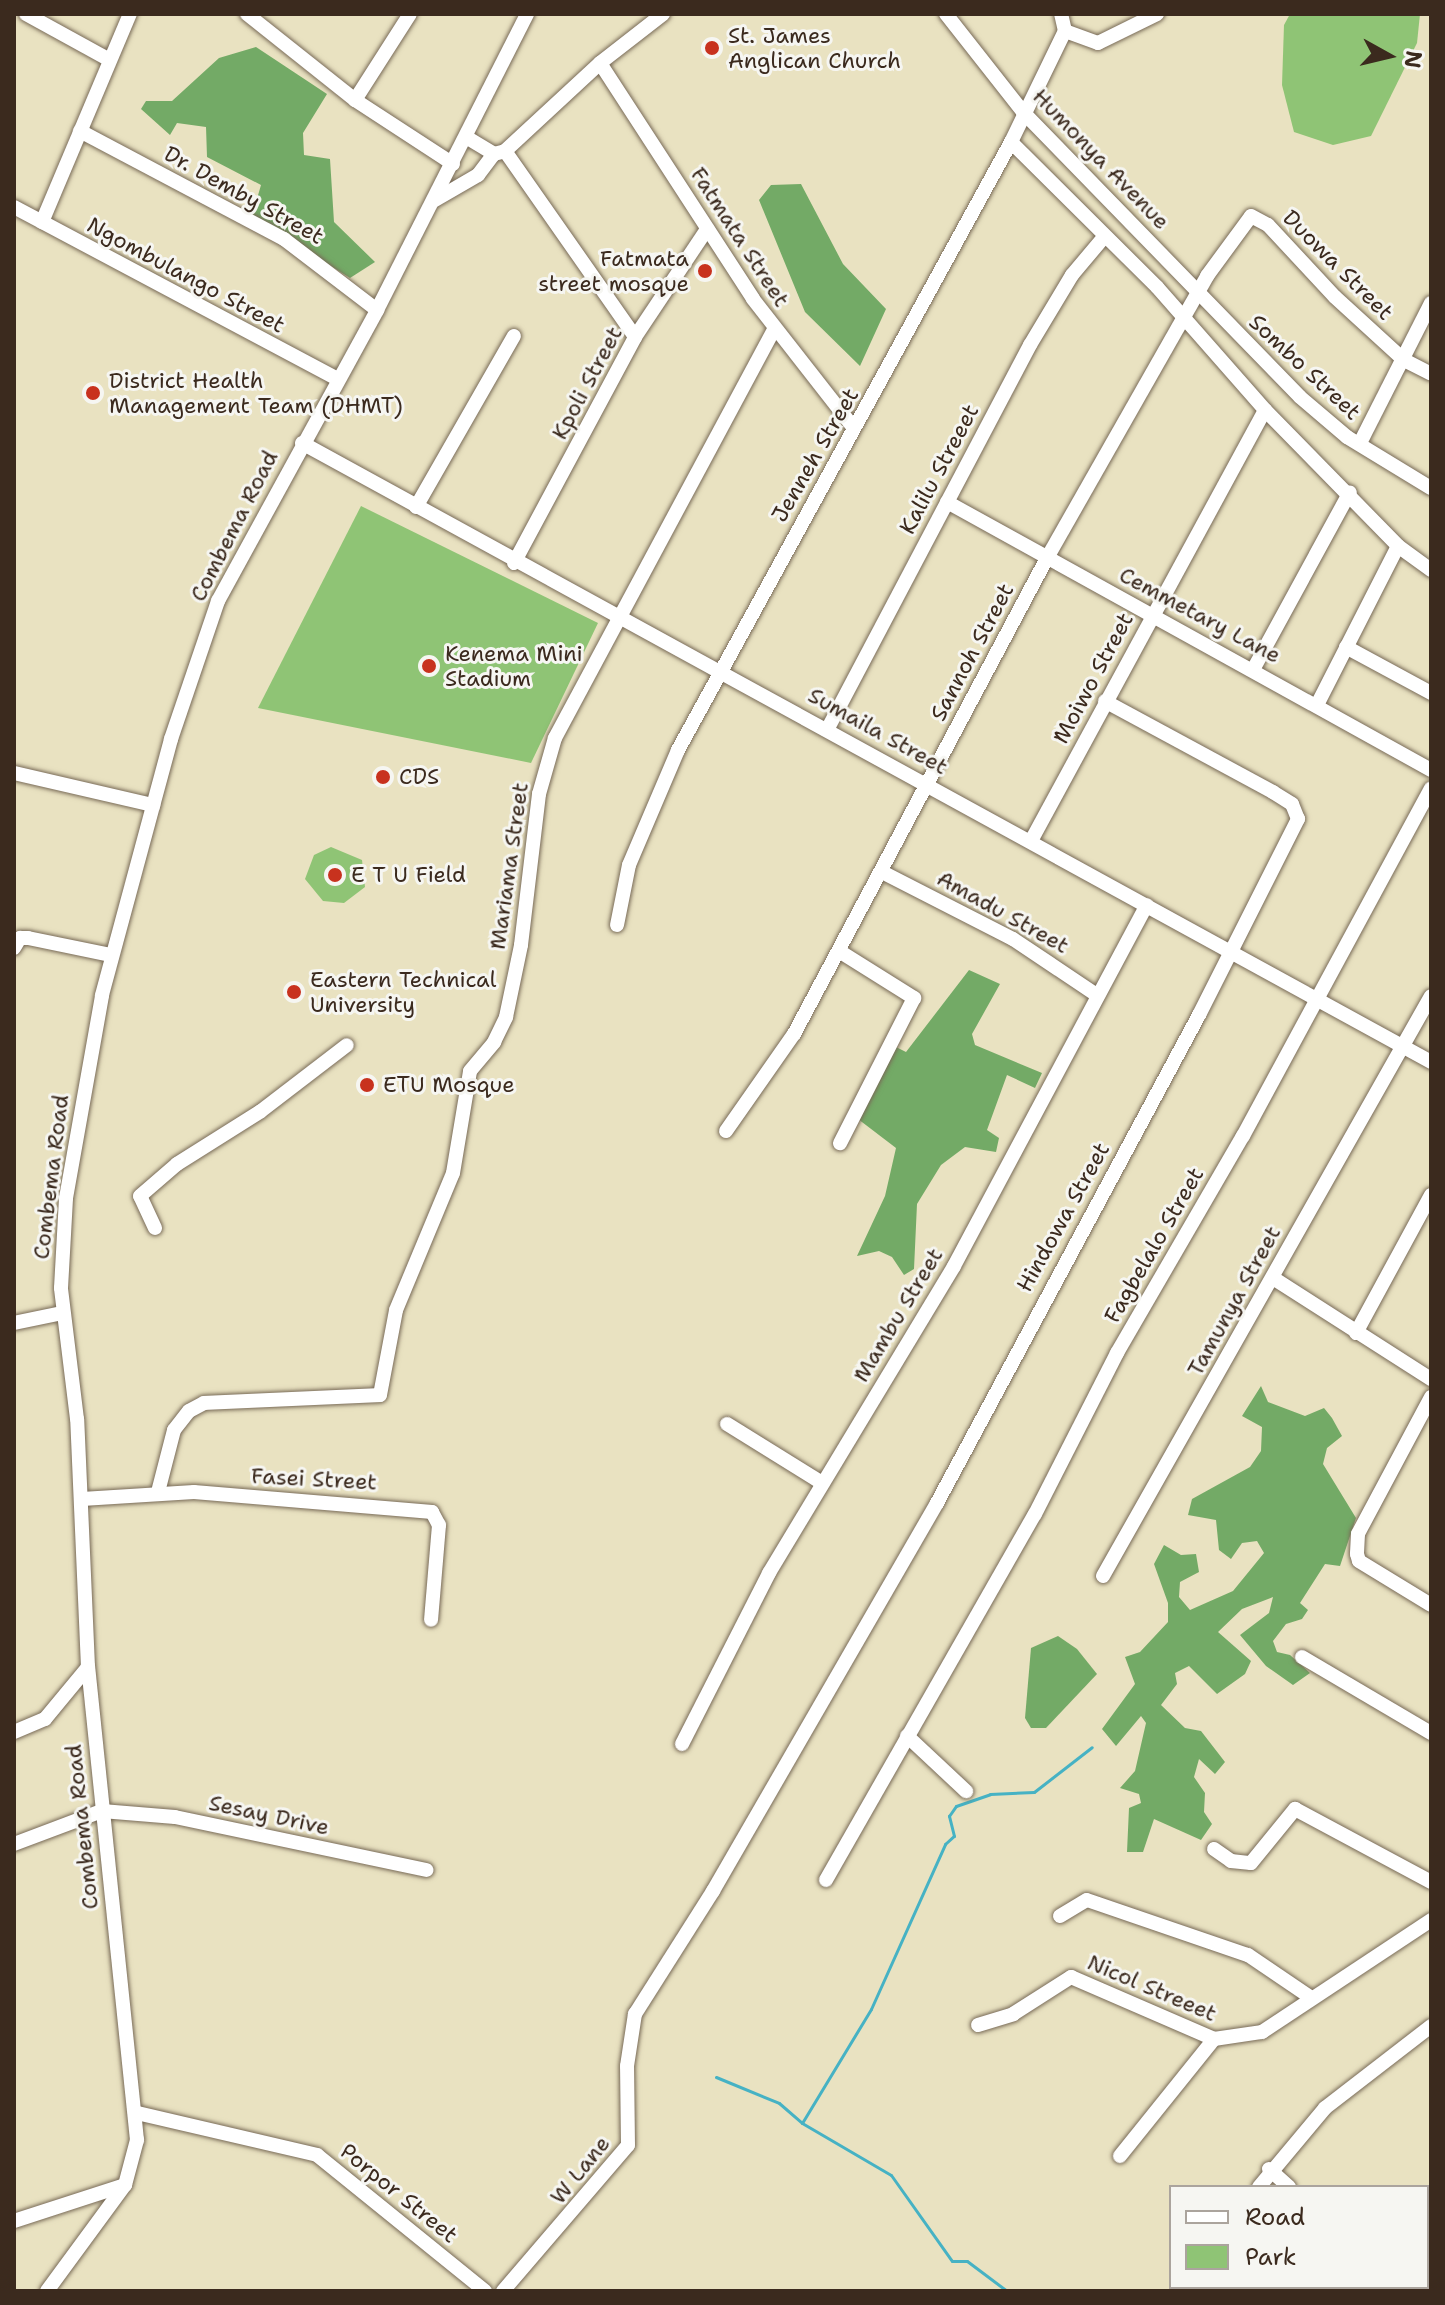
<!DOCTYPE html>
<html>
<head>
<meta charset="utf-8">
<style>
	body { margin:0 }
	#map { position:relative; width:1445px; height:2305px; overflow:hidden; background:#e9e2c1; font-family:"Shantell Sans",sans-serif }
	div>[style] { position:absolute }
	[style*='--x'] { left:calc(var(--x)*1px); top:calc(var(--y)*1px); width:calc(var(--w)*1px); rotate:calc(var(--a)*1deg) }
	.green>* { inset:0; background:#8fc475 }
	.forest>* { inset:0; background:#73aa66 }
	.stream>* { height:3px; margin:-1.5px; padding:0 1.5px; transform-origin:1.5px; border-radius:1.5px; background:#46b2c4 }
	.roads { filter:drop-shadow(0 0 2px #786a57) drop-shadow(0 0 2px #786a57) }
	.minor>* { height:14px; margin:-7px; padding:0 7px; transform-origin:7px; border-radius:7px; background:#fff }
	.dots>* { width:22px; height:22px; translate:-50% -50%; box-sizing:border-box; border:4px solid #f6f6f2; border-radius:50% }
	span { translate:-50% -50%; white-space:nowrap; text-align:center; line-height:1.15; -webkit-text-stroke:6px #f6f6f2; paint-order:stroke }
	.poi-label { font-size:22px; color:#3b2a1e }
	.left { translate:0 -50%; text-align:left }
	.right { translate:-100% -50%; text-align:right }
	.street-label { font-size:22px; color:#3b2a1e }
	.frame { position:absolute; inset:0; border:16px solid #3b2a1e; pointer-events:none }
	.legend { position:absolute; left:1169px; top:2185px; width:260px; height:104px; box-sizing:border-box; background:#f6f6f2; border:2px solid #aba49d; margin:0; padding:10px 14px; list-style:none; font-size:24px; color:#3b2a1e }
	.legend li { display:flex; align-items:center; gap:16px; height:40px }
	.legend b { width:40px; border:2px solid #aba49d }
	.north { position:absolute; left:1349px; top:16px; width:80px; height:80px; -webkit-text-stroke:6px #f6f6f2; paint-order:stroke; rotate:98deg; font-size:22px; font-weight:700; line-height:32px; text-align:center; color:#3b2a1e }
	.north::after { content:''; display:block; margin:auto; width:28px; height:36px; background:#3b2a1e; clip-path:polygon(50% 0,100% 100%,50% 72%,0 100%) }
</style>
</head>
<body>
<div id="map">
	<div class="green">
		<div style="clip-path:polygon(1290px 14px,1420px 14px,1417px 43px,1371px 136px,1333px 145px,1294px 132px,1282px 85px,1284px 25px)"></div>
		<div style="clip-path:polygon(361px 506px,598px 623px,531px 763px,258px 708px)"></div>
		<div style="clip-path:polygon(331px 847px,362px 860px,365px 887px,344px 903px,323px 901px,305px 879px,314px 855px)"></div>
	</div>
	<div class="forest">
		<div style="clip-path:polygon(256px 47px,327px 94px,303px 133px,304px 155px,330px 159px,334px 222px,375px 262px,350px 278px,252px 216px,261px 185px,207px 157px,206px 127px,177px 123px,170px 135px,141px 109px,146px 101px,172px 101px,219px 58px)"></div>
		<div style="clip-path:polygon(801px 184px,843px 264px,886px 309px,860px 366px,805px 312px,759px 200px,771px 185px)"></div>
		<div style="clip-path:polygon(969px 970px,1000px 984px,972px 1034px,975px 1045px,1042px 1073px,1035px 1088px,1007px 1075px,987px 1130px,999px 1138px,996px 1152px,965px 1147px,941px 1165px,917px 1204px,914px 1269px,904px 1275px,892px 1257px,879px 1251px,857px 1256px,885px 1196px,896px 1148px,858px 1119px,894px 1046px,906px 1052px)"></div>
		<div style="clip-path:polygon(1261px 1386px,1268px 1402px,1305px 1416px,1324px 1408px,1332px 1418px,1342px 1436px,1327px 1448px,1323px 1464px,1356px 1518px,1340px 1566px,1325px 1564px,1300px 1603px,1308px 1610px,1302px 1619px,1286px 1624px,1273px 1641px,1277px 1652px,1290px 1655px,1310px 1673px,1293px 1685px,1266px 1666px,1240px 1635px,1269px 1613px,1273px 1597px,1242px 1609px,1218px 1632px,1251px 1661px,1245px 1674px,1217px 1694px,1189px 1666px,1175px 1673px,1177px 1684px,1161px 1705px,1185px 1728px,1201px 1731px,1225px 1762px,1215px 1774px,1199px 1759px,1194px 1777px,1205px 1793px,1204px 1812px,1212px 1824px,1201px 1840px,1154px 1819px,1143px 1852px,1127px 1852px,1129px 1808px,1141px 1803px,1139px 1794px,1120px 1788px,1135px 1771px,1146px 1723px,1141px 1716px,1116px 1746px,1102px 1729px,1135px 1684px,1125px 1657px,1140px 1652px,1168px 1622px,1168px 1603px,1154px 1564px,1164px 1545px,1181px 1555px,1196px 1554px,1199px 1572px,1180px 1582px,1179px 1597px,1190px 1610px,1233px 1591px,1264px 1553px,1257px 1541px,1242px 1543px,1231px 1559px,1219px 1550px,1216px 1520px,1188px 1515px,1192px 1499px,1250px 1467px,1261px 1451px,1262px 1427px,1242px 1416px)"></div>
		<div style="clip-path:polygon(1058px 1636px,1077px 1649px,1097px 1674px,1046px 1728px,1031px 1728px,1025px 1718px,1031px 1648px)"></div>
	</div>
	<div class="stream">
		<div style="--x:716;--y:2077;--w:68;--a:22.4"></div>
		<div style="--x:779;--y:2103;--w:30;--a:41"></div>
		<div style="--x:802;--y:2123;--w:103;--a:30.3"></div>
		<div style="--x:891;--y:2175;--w:105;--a:54.7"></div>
		<div style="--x:952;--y:2261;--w:15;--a:0"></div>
		<div style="--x:967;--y:2261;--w:50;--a:36.9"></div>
		<div style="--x:802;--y:2123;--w:133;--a:-58.8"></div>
		<div style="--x:871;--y:2009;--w:181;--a:-65.8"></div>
		<div style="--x:945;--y:1844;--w:12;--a:-42"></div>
		<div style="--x:954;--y:1836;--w:21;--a:-104"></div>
		<div style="--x:949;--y:1816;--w:12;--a:-55"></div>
		<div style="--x:956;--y:1806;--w:36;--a:-19"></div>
		<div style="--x:990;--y:1794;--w:44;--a:-2.6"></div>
		<div style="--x:1034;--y:1792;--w:73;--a:-37.8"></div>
	</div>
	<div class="roads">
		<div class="minor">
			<div style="--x:26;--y:14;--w:94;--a:28.8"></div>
			<div style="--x:247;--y:14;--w:138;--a:38.5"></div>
			<div style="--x:355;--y:100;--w:117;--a:33.1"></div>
			<div style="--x:946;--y:14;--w:125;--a:51.8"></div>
			<div style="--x:1023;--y:112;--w:397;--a:45.8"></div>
			<div style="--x:1300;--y:397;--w:62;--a:40.4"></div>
			<div style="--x:1347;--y:437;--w:98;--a:31.3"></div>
			<div style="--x:1065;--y:31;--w:35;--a:20"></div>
			<div style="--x:1098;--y:43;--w:66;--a:-26.2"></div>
			<div style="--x:600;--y:63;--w:281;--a:57"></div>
			<div style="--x:753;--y:299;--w:162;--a:52"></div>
			<div style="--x:355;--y:100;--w:102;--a:-57.4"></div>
			<div style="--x:80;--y:131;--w:231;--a:27.9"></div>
			<div style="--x:284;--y:239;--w:117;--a:37.4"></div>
			<div style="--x:466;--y:137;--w:33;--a:31"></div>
			<div style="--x:1011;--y:142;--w:206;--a:44.8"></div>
			<div style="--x:1157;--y:287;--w:164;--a:48.7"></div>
			<div style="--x:1265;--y:410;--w:190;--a:45.6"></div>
			<div style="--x:1398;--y:546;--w:41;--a:36"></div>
			<div style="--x:505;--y:151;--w:227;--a:55"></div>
			<div style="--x:494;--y:154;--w:11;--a:-15"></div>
			<div style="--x:505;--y:151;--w:129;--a:-42.8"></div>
			<div style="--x:600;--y:63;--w:80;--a:-37.9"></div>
			<div style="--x:435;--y:200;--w:50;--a:-30.2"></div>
			<div style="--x:478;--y:175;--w:26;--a:-53"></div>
			<div style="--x:14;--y:207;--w:367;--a:28"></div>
			<div style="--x:42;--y:222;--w:226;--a:-67.1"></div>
			<div style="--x:302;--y:443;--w:1288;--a:28.73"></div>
			<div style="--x:1360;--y:443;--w:157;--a:-63.1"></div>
			<div style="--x:947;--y:502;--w:553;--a:28.97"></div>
			<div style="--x:416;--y:507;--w:197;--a:-60.2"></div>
			<div style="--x:514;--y:563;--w:256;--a:-61.8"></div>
			<div style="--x:635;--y:337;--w:130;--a:-56.3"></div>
			<div style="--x:1346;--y:647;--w:97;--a:28.4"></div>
			<div style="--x:1254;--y:668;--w:200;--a:-61.4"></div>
			<div style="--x:1317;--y:705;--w:178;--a:-63"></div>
			<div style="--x:827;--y:730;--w:435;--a:-62.2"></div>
			<div style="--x:1030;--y:345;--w:82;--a:-59"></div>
			<div style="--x:1072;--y:275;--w:50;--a:-49.9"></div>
			<div style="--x:14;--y:773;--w:143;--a:13"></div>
			<div style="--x:1031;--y:841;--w:490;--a:-61.5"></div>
			<div style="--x:882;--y:872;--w:147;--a:27.1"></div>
			<div style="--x:1013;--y:939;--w:102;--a:33.8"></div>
			<div style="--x:617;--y:925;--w:61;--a:-78.7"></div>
			<div style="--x:629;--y:865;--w:125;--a:-66.9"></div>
			<div style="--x:678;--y:750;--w:693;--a:-61.29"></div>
			<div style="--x:1011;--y:142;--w:123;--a:-64.1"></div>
			<div style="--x:1065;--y:31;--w:17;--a:-103"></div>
			<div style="--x:14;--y:948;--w:12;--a:-59"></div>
			<div style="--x:20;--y:938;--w:8;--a:0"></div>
			<div style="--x:28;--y:938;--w:85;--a:11.6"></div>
			<div style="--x:839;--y:951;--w:89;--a:32.1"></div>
			<div style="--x:914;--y:998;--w:163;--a:117"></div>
			<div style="--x:726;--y:1131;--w:118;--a:-55"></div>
			<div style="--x:794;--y:1034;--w:539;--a:-62.01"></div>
			<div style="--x:1047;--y:558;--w:324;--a:-60.4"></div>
			<div style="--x:1207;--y:276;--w:74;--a:-53.7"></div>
			<div style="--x:1251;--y:216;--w:19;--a:28"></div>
			<div style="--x:1268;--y:225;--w:98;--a:47.1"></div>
			<div style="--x:1335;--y:297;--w:93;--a:42.4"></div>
			<div style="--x:1404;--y:360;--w:30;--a:27"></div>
			<div style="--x:155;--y:1228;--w:35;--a:-115"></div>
			<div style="--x:140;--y:1196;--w:49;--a:-40.9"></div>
			<div style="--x:177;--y:1164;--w:99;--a:-32.2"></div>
			<div style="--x:261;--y:1111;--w:108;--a:-37.5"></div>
			<div style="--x:1273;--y:1278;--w:188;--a:32.6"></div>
			<div style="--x:14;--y:1323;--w:49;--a:-11.8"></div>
			<div style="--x:1356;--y:1333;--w:157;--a:-61.5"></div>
			<div style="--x:1431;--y:1397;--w:155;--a:118.1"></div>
			<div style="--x:1358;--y:1534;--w:20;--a:93"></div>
			<div style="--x:1357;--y:1554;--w:7;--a:74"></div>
			<div style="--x:1359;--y:1561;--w:84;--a:31.4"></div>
			<div style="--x:727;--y:1424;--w:112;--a:31.8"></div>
			<div style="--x:158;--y:1492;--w:64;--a:-75.5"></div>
			<div style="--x:174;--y:1430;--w:24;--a:-52"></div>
			<div style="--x:189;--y:1411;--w:17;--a:-28"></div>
			<div style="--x:204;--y:1403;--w:176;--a:-2.6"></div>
			<div style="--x:380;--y:1395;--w:86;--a:-79.3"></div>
			<div style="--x:396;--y:1310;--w:148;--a:-67.4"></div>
			<div style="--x:453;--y:1173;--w:103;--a:-80.5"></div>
			<div style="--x:470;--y:1071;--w:38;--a:-50"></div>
			<div style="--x:494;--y:1042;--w:28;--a:-64"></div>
			<div style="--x:506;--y:1017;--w:74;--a:-78.2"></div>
			<div style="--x:521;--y:945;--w:152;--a:-83.2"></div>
			<div style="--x:539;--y:794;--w:58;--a:-74.1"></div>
			<div style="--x:555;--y:738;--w:463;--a:-61.8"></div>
			<div style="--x:82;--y:1499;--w:112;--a:-3.6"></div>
			<div style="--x:194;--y:1492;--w:239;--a:4.8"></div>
			<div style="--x:432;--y:1512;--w:15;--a:62"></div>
			<div style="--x:439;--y:1525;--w:95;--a:94.8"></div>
			<div style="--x:1103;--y:1576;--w:666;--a:-60.51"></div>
			<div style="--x:1302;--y:1657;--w:150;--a:30.5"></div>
			<div style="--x:14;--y:1732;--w:34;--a:-23"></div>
			<div style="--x:45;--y:1719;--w:67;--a:-50.4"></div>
			<div style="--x:907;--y:1736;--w:81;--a:43"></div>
			<div style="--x:682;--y:1744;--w:192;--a:-63"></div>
			<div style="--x:769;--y:1573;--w:358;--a:-58.9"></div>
			<div style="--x:954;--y:1266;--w:409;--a:-61.9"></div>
			<div style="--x:14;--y:1844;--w:94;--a:-20.6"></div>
			<div style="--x:102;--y:1811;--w:73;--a:4.7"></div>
			<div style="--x:175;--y:1817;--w:257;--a:11.9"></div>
			<div style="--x:1214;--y:1849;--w:21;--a:35"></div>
			<div style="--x:1231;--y:1861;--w:20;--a:6"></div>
			<div style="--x:1251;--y:1863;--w:70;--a:-50.8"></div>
			<div style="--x:1295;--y:1809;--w:154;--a:28.2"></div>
			<div style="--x:826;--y:1880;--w:421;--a:-60.3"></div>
			<div style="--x:1035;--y:1514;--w:181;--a:-63"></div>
			<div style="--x:1117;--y:1353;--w:251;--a:-59.9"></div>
			<div style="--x:1243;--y:1136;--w:395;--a:-61.6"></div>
			<div style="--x:1060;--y:1916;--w:31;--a:-31"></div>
			<div style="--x:1087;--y:1900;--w:170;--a:18.9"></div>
			<div style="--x:1248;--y:1955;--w:75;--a:34.1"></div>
			<div style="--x:978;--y:2025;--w:37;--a:-17"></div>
			<div style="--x:1013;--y:2014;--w:69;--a:-32.5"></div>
			<div style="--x:1071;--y:1977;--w:156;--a:23.4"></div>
			<div style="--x:1214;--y:2039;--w:49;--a:-8.3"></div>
			<div style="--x:1262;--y:2032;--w:203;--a:-33.5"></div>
			<div style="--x:137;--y:2113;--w:185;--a:13.1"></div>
			<div style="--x:317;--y:2155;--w:216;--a:39"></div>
			<div style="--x:1120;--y:2156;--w:150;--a:-51.2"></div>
			<div style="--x:1269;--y:2169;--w:27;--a:42"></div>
			<div style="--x:1259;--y:2187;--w:103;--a:-50.1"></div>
			<div style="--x:1325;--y:2108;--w:134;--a:-37.7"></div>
			<div style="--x:14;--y:2221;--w:117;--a:-18"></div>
			<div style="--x:1373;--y:2287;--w:6;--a:45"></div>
			<div style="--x:47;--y:2291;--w:132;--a:-53.7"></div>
			<div style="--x:125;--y:2185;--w:47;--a:-75.1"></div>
			<div style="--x:137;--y:2140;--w:476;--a:-95.9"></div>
			<div style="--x:88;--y:1667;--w:248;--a:-92.5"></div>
			<div style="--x:77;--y:1419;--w:132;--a:-97"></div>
			<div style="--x:61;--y:1288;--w:90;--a:-86.8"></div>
			<div style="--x:66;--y:1198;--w:206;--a:-79.9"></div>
			<div style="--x:102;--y:995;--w:265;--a:-74.9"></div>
			<div style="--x:171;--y:739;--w:146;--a:-71.2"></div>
			<div style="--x:218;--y:601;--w:332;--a:-61.3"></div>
			<div style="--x:377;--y:310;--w:332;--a:-63.1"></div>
			<div style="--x:503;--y:2291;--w:192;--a:-49.4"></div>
			<div style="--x:628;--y:2145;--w:79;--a:-90.7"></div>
			<div style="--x:627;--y:2066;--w:53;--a:-81.3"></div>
			<div style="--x:635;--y:2014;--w:146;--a:-57.6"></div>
			<div style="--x:713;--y:1891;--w:448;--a:-60"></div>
			<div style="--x:937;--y:1503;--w:554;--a:-61.77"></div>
			<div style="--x:1199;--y:1015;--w:220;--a:-63.2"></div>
			<div style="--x:1298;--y:819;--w:16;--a:-112"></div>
			<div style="--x:1292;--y:804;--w:22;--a:-148"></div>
			<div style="--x:1273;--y:792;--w:191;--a:-151.6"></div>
		</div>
	</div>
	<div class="dots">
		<div style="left:712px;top:48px;background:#c8321e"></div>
		<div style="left:705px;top:271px;background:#c8321e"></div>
		<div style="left:93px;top:393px;background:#c8321e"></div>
		<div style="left:429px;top:666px;background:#c8321e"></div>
		<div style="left:383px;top:777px;background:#c8321e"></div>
		<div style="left:335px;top:875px;background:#c8321e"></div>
		<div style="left:294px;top:992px;background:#c8321e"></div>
		<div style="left:367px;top:1085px;background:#c8321e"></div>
	</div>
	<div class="poi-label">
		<span class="left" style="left:728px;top:48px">St. James<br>Anglican Church</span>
		<span class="right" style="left:689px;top:271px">Fatmata<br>street mosque</span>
		<span class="left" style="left:109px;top:393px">District Health<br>Management Team (DHMT)</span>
		<span class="left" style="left:445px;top:666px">Kenema Mini<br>Stadium</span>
		<span class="left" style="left:399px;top:777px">CDS</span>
		<span class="left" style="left:351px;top:875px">E T U Field</span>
		<span class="left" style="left:310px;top:992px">Eastern Technical<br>University</span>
		<span class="left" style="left:383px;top:1085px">ETU Mosque</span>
	</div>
	<div class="street-label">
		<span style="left:1101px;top:159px;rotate:46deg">Humonya Avenue</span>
		<span style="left:244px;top:195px;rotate:29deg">Dr. Demby Street</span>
		<span style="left:740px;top:237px;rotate:57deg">Fatmata Street</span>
		<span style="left:1338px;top:265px;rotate:45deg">Duowa Street</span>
		<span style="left:186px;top:275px;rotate:28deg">Ngombulango Street</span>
		<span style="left:1305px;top:367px;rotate:43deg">Sombo Street</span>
		<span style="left:587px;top:383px;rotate:-62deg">Kpoli Street</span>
		<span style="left:815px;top:455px;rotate:-60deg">Jenneh Street</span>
		<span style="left:939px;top:469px;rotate:-62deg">Kalilu Streeet</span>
		<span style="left:234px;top:526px;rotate:-63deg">Combema Road</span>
		<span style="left:1200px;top:615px;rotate:28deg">Cemmetary Lane</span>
		<span style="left:972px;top:652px;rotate:-62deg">Sannoh Street</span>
		<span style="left:1093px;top:678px;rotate:-62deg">Moiwo Street</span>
		<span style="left:878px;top:731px;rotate:29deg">Sumaila Street</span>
		<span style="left:509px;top:866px;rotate:-82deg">Mariama Street</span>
		<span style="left:1003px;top:912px;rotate:29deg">Amadu Street</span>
		<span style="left:51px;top:1177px;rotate:-83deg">Combema Road</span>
		<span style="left:1063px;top:1217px;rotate:-61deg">Hindowa Street</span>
		<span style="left:1154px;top:1245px;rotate:-60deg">Fagbelalo Street</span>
		<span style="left:1234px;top:1301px;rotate:-61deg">Tamunya Street</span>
		<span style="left:898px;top:1315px;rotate:-59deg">Mambu Street</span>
		<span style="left:314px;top:1479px;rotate:3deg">Fasei Street</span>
		<span style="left:269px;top:1815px;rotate:12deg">Sesay Drive</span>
		<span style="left:82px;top:1827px;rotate:-96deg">Combema Road</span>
		<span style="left:1152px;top:1988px;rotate:23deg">Nicol Streeet</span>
		<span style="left:580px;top:2170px;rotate:-51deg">W Lane</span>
		<span style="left:399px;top:2193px;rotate:39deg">Porpor Street</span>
	</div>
	<div class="frame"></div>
	<ul class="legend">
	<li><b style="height:10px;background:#fff"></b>Road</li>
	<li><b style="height:22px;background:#8fc475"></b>Park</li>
	</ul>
	<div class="north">N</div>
</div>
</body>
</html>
